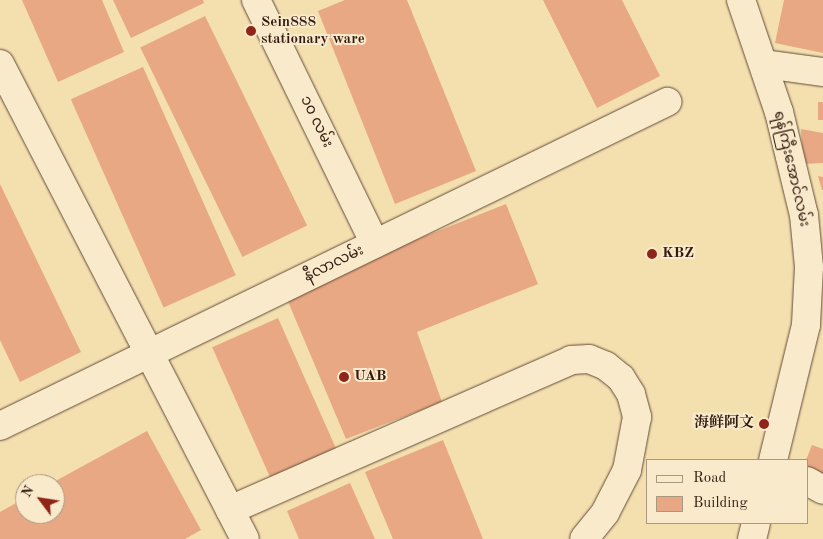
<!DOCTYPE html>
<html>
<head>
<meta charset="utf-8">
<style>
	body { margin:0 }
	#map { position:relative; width:823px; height:539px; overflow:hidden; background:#f4dfaf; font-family:"Old Standard TT","Noto Serif SC","Noto Sans Myanmar",serif }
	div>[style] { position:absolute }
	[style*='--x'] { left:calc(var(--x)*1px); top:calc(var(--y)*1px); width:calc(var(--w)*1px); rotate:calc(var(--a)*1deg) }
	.building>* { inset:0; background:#e8a883; transform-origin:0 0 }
	.roads { filter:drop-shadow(0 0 1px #634b38) drop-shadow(0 0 1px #634b38) }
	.minor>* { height:28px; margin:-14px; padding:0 14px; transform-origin:14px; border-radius:14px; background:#f8eacb }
	.dots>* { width:14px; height:14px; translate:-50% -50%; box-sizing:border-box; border:2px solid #f8eacb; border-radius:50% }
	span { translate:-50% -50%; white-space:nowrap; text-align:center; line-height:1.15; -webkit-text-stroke:4px #f8eacb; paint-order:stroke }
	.poi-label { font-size:15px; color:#331a10; font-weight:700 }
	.left { translate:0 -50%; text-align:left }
	.right { translate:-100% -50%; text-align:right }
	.street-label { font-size:15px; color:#331a10 }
	.legend { position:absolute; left:646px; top:459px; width:162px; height:65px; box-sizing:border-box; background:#f8eacb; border:1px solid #a99780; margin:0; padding:6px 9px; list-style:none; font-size:15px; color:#331a10 }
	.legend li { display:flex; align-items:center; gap:10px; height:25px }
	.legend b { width:25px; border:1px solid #a99780 }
	.north { position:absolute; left:15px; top:474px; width:50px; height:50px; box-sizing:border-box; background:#f8eacb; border:1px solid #a99780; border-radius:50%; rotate:301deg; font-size:14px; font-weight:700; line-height:20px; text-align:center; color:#331a10 }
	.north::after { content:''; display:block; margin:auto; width:18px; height:22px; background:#8f2418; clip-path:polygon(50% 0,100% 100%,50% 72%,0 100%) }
</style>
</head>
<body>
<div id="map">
	<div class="building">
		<div style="clip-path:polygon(22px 0,102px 0,124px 52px,58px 82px)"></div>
		<div style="clip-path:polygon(113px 0,203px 0,204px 3px,131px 38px)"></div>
		<div style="clip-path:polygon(345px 0,407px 0,476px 171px,395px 204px,318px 11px)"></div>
		<div style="clip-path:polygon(543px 0,622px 0,660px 76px,597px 108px)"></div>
		<div style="clip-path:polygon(784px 0,823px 0,823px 53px,775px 43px)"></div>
		<div style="left:205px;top:16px;width:233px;height:72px;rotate:64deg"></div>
		<div style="left:143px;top:67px;width:228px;height:79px;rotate:66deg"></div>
		<div style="left:818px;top:102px;width:5px;height:18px"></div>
		<div style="clip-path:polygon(801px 129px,823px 133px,823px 163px,803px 164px)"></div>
		<div style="clip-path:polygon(818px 176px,823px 177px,823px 190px,822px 190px)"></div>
		<div style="clip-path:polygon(0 184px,81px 352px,20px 382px,0 340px)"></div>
		<div style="clip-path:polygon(506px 204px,538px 284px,417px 332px,442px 402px,346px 439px,284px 292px)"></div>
		<div style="left:278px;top:318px;width:143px;height:72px;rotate:66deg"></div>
		<div style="clip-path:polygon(147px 431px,201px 530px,185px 539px,0 539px,0 512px,25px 498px,25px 514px,55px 514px,55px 484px,50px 484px)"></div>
		<div style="clip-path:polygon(443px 440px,483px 539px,393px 539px,365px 472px)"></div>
		<div style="clip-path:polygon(812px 445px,823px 449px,823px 481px,807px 475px,806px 460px)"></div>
		<div style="clip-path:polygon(350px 483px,375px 539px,299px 539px,287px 511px)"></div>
	</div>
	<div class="roads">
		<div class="minor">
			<div style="--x:256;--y:0;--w:271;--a:64"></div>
			<div style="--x:741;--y:0;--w:118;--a:71.3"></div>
			<div style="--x:779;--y:112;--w:106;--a:76.4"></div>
			<div style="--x:804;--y:215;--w:52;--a:84.5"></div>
			<div style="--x:809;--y:267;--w:58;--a:93"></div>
			<div style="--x:806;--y:325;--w:139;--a:103.7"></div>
			<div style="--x:0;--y:64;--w:534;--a:62.72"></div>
			<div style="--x:764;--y:64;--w:60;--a:7.7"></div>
			<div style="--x:0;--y:426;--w:742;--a:-25.91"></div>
			<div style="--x:807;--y:481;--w:18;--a:29"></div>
			<div style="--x:230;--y:510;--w:373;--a:-23.7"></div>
			<div style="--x:571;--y:360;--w:18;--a:-3"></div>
			<div style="--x:589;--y:359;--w:18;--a:22"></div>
			<div style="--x:606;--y:366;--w:19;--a:39"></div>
			<div style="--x:621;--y:378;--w:19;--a:58"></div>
			<div style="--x:631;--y:394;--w:24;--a:75"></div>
			<div style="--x:637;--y:417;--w:54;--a:100.7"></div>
			<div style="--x:627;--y:470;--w:48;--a:117.1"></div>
			<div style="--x:605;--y:513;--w:33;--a:129"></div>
			<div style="--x:752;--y:539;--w:16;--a:-76"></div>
		</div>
	</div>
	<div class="dots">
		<div style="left:251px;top:31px;background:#8f2418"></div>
		<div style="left:652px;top:254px;background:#8f2418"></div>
		<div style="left:344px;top:377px;background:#8f2418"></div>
		<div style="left:764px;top:424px;background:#8f2418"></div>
	</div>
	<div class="poi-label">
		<span class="left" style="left:261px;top:31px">Sein888<br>stationary ware</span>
		<span class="left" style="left:662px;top:254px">KBZ</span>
		<span class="left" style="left:354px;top:377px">UAB</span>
		<span class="right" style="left:754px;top:424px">海鲜阿文</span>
	</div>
	<div class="street-label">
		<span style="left:316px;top:122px;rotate:64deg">၁၀ လမ်း</span>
		<span style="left:791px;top:169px;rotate:77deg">ရန်ကြီးအောင်လမ်း</span>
		<span style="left:334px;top:264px;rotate:-26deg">နီလာလမ်း</span>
	</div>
	<ul class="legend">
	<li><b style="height:6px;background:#f8eacb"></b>Road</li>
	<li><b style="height:14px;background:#e8a883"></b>Building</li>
	</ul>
	<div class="north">N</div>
</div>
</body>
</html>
